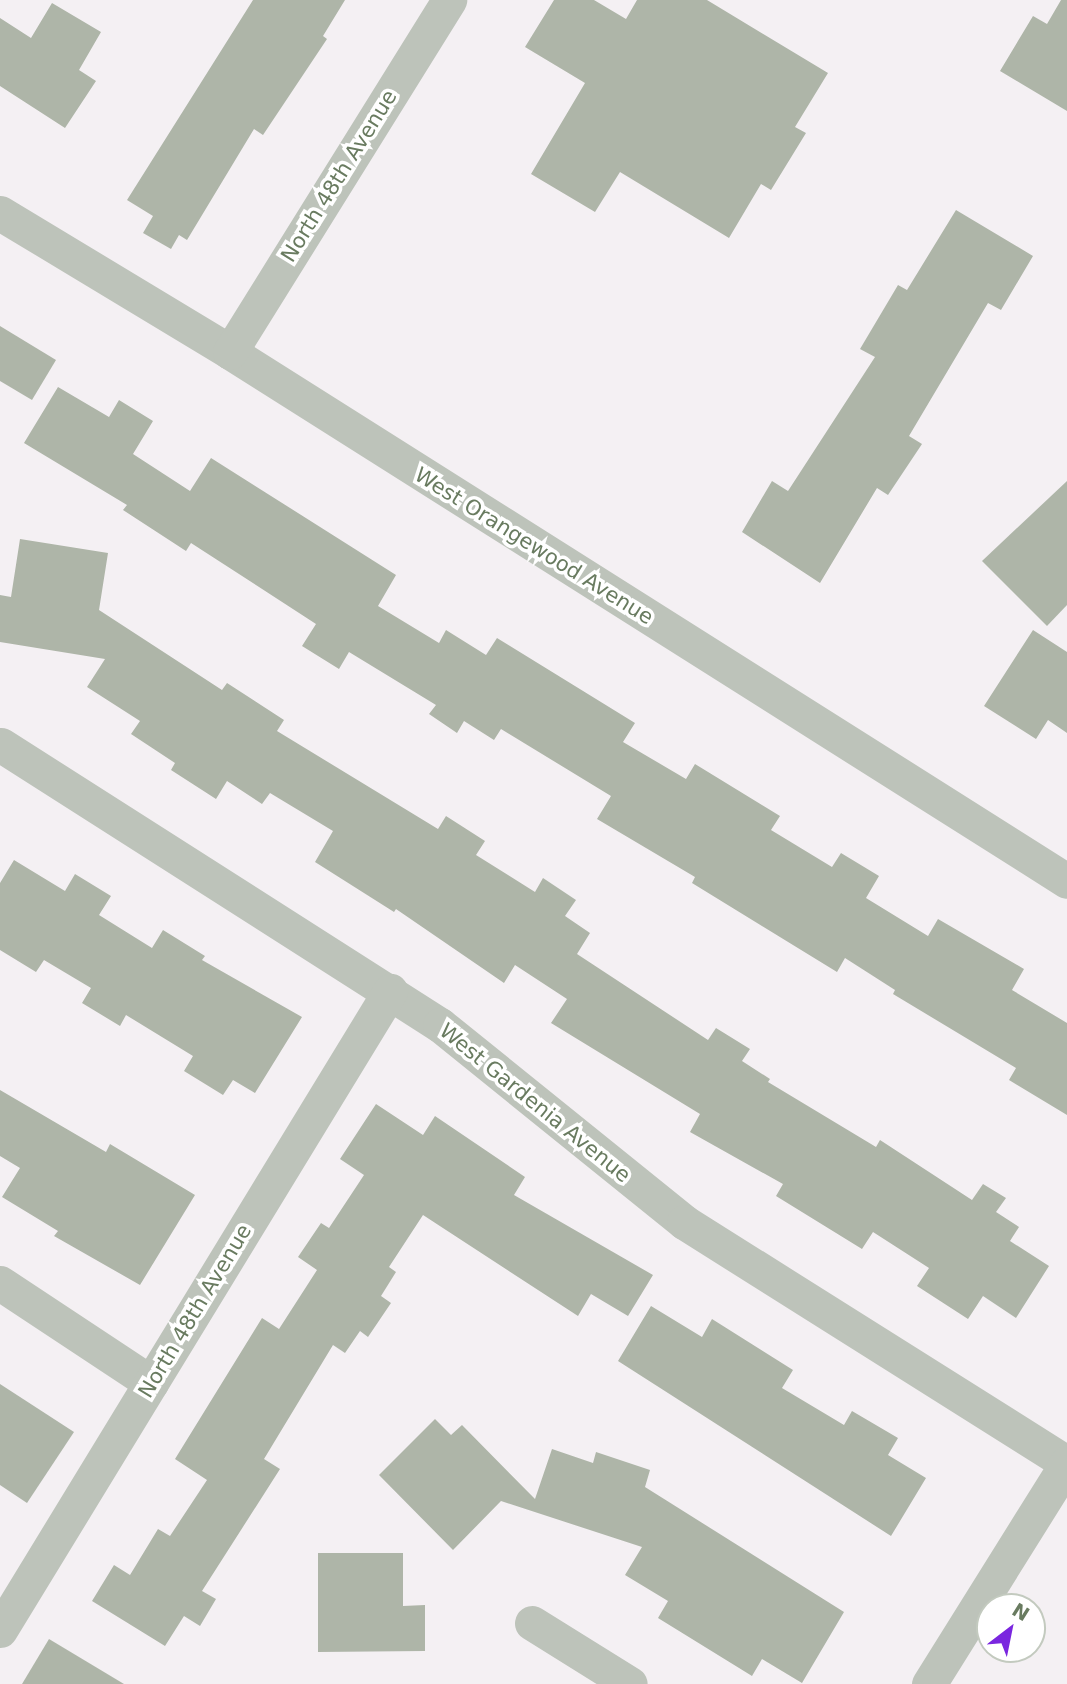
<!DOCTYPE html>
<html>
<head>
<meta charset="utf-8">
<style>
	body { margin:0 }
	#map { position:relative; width:1067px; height:1684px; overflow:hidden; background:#f4f0f3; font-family:"DejaVu Sans",sans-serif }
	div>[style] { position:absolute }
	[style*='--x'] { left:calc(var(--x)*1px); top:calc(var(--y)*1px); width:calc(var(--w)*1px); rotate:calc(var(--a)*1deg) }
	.building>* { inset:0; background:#aeb5a8 }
	.minor>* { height:35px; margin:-17.5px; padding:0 17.5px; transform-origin:17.5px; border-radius:17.5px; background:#bdc3ba }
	span { translate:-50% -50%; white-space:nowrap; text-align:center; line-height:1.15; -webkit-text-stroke:7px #fff; paint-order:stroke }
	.street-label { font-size:21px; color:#697b60 }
	.north { position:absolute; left:976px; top:1593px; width:70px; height:70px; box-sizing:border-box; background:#fff; border:2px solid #c3cabf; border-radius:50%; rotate:32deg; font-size:19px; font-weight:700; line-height:28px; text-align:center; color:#697b60 }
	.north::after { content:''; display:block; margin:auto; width:24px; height:32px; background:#7a26df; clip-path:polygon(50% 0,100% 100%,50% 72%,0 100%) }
</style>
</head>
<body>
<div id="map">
	<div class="building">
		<div style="clip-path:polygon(253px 0,345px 0,323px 36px,327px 39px,263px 135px,254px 129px,187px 240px,179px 235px,171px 249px,143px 233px,153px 216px,127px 200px)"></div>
		<div style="clip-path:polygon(554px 0,594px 0,626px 19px,637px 0,707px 0,828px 73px,795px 127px,806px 133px,771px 190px,761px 184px,729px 238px,620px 172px,595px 212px,531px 174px,585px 83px,525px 47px)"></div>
		<div style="clip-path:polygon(1061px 0,1067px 0,1067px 111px,1000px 71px,1033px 16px,1047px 24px)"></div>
		<div style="clip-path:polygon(52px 3px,101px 32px,79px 70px,96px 81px,65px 128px,0 86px,0 18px,31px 38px)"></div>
		<div style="clip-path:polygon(956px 210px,1033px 256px,1001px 310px,988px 303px,909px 436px,922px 444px,888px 495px,877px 488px,820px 583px,742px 532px,772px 481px,788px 491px,875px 357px,860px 349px,898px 285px,907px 290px)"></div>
		<div style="clip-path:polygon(0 326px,56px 360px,32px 400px,0 381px)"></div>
		<div style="clip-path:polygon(58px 387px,109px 417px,119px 400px,153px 421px,133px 454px,190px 491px,211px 458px,396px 575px,378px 606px,439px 643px,446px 630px,486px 655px,497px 638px,635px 723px,623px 742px,686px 779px,695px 764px,780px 816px,771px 830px,832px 867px,841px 853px,879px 876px,866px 898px,928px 936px,938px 919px,1024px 969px,1012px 990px,1067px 1023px,1067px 1115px,1009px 1080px,1016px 1068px,893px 994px,895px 990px,845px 958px,837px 972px,692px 883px,695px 877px,597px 819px,611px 796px,501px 729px,494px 740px,464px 721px,457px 733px,429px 714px,436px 705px,349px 652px,339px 669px,302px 646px,316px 624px,191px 543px,186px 551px,123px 510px,127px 505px,24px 443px)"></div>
		<div style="clip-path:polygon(1067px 481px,1067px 605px,1047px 626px,982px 561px)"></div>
		<div style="clip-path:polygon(20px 539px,108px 553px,99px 610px,222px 690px,227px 683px,284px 720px,277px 731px,438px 829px,446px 816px,485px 841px,476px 855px,535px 892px,543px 878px,576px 900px,565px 916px,590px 933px,577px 954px,708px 1040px,716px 1028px,750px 1049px,742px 1061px,770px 1079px,768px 1082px,876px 1147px,880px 1140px,972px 1200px,983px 1184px,1006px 1198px,996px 1212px,1019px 1227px,1010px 1241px,1049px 1266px,1016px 1318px,983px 1296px,968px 1319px,917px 1286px,929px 1268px,873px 1232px,862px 1249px,776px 1196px,783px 1184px,690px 1132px,700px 1114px,551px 1023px,567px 999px,515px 965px,504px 983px,396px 909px,394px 912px,315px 862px,333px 831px,270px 793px,262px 804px,227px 781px,216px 799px,171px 770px,175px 763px,131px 734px,140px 721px,87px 687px,105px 659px,0 642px,0 595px,11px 597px)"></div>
		<div style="clip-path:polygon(1033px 630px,1067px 652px,1067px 733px,1048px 720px,1036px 739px,984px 706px)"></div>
		<div style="clip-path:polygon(14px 860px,65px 891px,75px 874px,111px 896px,99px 915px,152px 948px,163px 930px,205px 956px,202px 960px,302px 1017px,255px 1093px,233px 1080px,223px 1095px,184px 1071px,193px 1056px,126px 1015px,120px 1026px,82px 1003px,91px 988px,44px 960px,36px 972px,0 950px,0 883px)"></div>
		<div style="clip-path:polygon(0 1090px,106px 1152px,110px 1144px,195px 1195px,140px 1285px,54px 1236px,58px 1231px,2px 1197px,20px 1168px,0 1156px)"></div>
		<div style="clip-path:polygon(376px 1104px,423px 1135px,435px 1116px,525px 1177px,514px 1195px,653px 1275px,628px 1316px,591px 1294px,578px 1316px,423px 1215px,389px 1267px,396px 1272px,381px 1296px,391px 1303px,368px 1337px,360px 1331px,345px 1353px,333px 1345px,264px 1459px,280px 1469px,202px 1591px,216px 1599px,200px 1626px,184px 1616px,165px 1646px,92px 1601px,114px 1565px,130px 1575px,158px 1529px,170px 1536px,207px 1480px,175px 1459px,262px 1318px,279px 1329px,317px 1270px,298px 1257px,321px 1223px,329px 1228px,364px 1175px,340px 1159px)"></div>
		<div style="clip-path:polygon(651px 1306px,702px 1337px,712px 1319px,793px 1370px,782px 1388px,844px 1425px,852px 1411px,898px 1438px,888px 1455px,926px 1478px,891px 1536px,618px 1361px)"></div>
		<div style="clip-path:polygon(0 1384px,74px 1432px,27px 1503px,0 1485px)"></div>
		<div style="clip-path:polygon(435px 1419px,451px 1435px,462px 1425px,535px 1499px,552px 1449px,593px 1463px,596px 1452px,650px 1470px,645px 1487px,844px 1612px,802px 1683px,762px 1659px,752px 1676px,658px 1618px,668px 1601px,625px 1575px,642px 1547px,501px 1501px,453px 1550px,379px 1475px)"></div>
		<div style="clip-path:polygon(318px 1553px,403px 1553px,403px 1606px,425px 1605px,425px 1651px,318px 1652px)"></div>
		<div style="clip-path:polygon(49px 1639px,124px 1684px,22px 1684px)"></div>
	</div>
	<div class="minor">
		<div style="--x:0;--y:213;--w:269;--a:31.1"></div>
		<div style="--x:230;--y:352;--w:990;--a:32.29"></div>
		<div style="--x:230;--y:352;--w:415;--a:-58.1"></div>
		<div style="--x:1;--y:745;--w:521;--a:32.53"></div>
		<div style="--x:440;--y:1025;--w:314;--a:38.9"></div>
		<div style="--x:684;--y:1222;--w:453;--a:32.2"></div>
		<div style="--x:0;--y:1283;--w:181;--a:33.5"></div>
		<div style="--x:532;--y:1623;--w:115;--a:31.9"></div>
		<div style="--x:0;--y:1630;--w:749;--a:-58.6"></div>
		<div style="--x:929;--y:1684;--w:261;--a:-58"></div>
	</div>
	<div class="street-label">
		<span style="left:339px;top:176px;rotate:-58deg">North 48th Avenue</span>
		<span style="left:534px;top:546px;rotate:32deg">West Orangewood Avenue</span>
		<span style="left:535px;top:1103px;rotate:39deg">West Gardenia Avenue</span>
		<span style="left:195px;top:1311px;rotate:-59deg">North 48th Avenue</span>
	</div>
	<div class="north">N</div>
</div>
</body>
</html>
